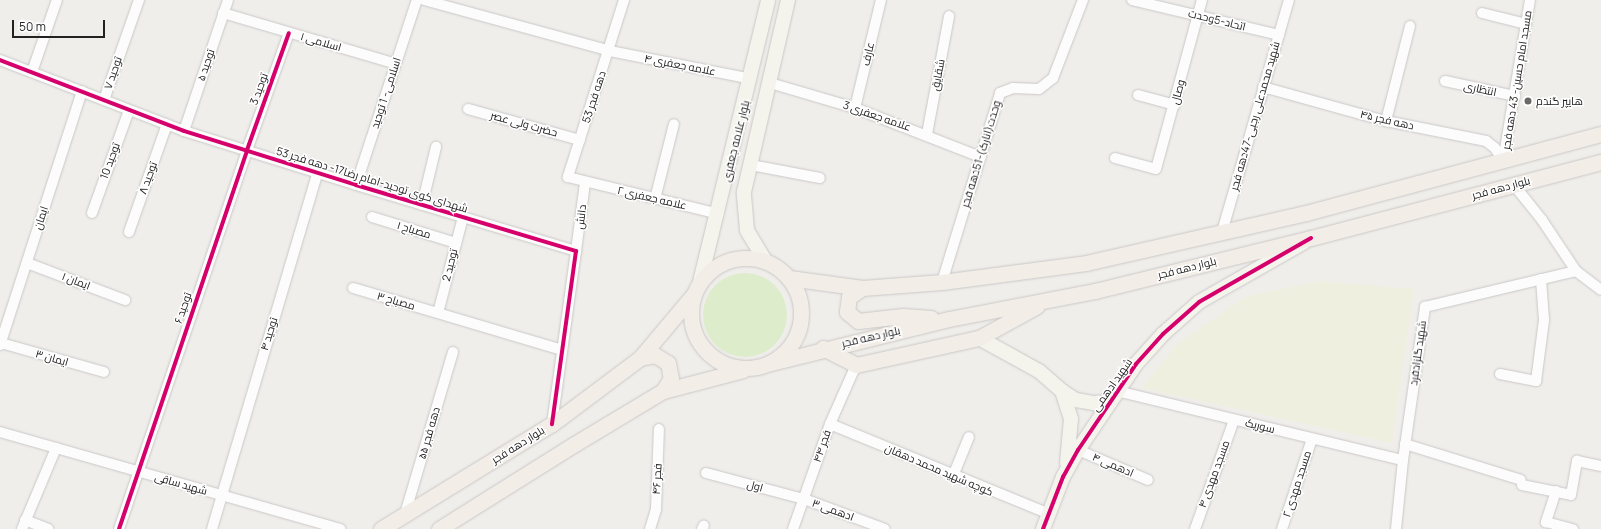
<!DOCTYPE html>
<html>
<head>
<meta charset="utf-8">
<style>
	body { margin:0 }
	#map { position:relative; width:1601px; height:529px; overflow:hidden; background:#f0eeeb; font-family:Manrope,Cairo,sans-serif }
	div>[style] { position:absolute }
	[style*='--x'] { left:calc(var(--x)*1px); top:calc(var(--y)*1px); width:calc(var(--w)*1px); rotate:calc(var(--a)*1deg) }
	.farmland>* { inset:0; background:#efefdf }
	.grass>* { inset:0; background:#ddeccb }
	.round { border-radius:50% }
	.roads { filter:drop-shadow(0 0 1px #c9c8c7) drop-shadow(0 0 1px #c9c8c7) }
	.street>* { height:10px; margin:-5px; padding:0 5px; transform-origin:5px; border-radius:5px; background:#fdfcfc }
	.secondary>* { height:14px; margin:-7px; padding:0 7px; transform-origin:7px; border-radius:7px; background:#f4f4ed }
	.primary>* { height:15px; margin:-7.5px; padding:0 7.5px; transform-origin:7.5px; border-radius:7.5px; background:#f3ede7 }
	.primary>.ring { margin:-7.5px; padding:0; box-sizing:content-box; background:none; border:15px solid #f3ede7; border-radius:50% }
	.cycleway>* { height:4px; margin:-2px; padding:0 2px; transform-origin:2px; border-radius:2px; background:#d6006c }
	.dots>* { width:11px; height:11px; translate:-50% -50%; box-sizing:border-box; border:2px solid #fff; border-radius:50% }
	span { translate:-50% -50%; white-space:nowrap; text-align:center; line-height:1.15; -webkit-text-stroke:3px #fff; paint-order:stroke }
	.street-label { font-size:11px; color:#222 }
	.poi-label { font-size:11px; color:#222 }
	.left { translate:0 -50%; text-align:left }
	.scale { position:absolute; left:12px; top:20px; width:93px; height:18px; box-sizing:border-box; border:2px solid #222; border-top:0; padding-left:5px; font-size:12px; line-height:14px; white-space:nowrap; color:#222; -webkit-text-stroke:3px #fff; paint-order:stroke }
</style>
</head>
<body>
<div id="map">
	<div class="farmland">
		<div style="clip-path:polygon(1321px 281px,1414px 289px,1392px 443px,1142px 388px,1178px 343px,1247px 296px)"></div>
	</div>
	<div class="grass">
		<div class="round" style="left:703px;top:273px;width:84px;height:84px"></div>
	</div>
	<div class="roads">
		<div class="street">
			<div style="--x:424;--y:0;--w:193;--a:15.3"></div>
			<div style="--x:610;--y:51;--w:144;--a:11.2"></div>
			<div style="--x:624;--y:0;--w:186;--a:107.6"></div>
			<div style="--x:568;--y:177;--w:155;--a:13.8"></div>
			<div style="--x:1132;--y:0;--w:151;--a:13.4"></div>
			<div style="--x:223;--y:13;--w:180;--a:16.4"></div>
			<div style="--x:1482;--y:13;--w:45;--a:14"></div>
			<div style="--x:0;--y:60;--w:197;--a:21.1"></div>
			<div style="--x:184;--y:131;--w:180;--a:17.4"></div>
			<div style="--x:356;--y:185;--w:230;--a:16.7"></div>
			<div style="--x:576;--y:251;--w:175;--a:97.9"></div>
			<div style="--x:32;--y:72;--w:76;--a:-70.9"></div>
			<div style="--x:1445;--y:81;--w:72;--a:12.1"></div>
			<div style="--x:770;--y:83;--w:89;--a:16.4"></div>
			<div style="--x:855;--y:108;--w:135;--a:21.3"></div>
			<div style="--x:1263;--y:87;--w:128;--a:15.5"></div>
			<div style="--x:1386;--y:121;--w:102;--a:11.3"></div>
			<div style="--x:1486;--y:141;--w:11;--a:38"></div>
			<div style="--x:1495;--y:148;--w:15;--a:58"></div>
			<div style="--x:1138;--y:95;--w:38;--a:15"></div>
			<div style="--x:104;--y:100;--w:106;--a:-70.7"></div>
			<div style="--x:855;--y:108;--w:111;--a:-76.5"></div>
			<div style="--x:468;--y:109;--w:116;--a:15.5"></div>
			<div style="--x:1386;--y:121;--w:98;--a:-75.8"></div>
			<div style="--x:184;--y:131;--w:138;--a:-71.4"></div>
			<div style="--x:927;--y:134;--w:120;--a:-79.4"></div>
			<div style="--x:1115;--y:158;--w:42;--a:15"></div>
			<div style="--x:1156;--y:169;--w:175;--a:-74.8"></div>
			<div style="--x:1503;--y:161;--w:163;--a:-80.5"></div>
			<div style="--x:751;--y:165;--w:70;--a:10.7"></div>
			<div style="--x:356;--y:185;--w:195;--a:-71.8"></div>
			<div style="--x:1514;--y:185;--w:45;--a:51.3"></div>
			<div style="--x:1542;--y:220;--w:61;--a:56.3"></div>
			<div style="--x:1576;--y:271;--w:31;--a:37"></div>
			<div style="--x:655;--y:199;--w:77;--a:-75.8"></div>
			<div style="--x:422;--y:205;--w:60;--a:-76.4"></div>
			<div style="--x:92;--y:213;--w:109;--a:-70.2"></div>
			<div style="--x:372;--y:217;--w:88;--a:17.2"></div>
			<div style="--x:129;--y:232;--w:114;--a:-70.6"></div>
			<div style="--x:1222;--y:232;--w:241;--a:-73.9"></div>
			<div style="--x:576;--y:251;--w:69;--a:-82.5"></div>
			<div style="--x:27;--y:263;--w:105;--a:20.7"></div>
			<div style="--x:942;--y:282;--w:198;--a:-72.9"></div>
			<div style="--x:1000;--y:93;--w:14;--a:-21"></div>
			<div style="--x:1013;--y:88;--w:26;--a:2"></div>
			<div style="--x:1039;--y:89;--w:18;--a:-38"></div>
			<div style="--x:1053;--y:78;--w:84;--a:-69"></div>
			<div style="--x:353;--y:288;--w:218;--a:16.5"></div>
			<div style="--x:438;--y:313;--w:99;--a:-75.4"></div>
			<div style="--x:1;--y:343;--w:107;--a:15.7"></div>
			<div style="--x:0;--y:345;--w:267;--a:-72.1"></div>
			<div style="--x:1500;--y:374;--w:37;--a:11"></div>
			<div style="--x:1536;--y:381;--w:62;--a:-82.5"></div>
			<div style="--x:1544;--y:320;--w:41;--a:-94.2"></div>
			<div style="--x:1117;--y:391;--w:294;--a:13.6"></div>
			<div style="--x:830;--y:424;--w:237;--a:22.3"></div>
			<div style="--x:0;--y:432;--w:354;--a:15.9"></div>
			<div style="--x:1405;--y:444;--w:121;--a:17.2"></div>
			<div style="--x:1078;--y:450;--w:76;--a:23.2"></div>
			<div style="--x:706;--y:473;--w:101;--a:14.9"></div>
			<div style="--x:804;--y:499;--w:86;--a:20.3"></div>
			<div style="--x:953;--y:476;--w:42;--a:-67.7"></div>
			<div style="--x:1522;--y:485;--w:50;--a:11.5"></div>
			<div style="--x:1571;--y:495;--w:35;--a:-80"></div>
			<div style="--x:1577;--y:461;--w:25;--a:12"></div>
			<div style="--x:1556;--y:491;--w:33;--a:108"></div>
			<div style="--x:1546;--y:522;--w:28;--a:15"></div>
			<div style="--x:405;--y:514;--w:169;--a:-73.5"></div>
			<div style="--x:25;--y:520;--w:25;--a:21"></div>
			<div style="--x:22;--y:529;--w:88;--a:-67.2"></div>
			<div style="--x:119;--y:529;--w:400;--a:-71.3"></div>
			<div style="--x:247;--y:150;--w:124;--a:-70.3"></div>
			<div style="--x:212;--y:529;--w:370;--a:-73.5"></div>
			<div style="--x:650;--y:529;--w:21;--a:-73"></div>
			<div style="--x:656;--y:509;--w:80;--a:-87.9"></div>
			<div style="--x:702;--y:529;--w:4;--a:-63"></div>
			<div style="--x:793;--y:529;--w:111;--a:-70.6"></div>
			<div style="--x:830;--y:424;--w:64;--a:-66.2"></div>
			<div style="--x:1195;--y:529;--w:116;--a:-70.3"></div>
			<div style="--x:1282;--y:529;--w:95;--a:-71.6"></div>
			<div style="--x:1396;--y:529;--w:69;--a:-84.2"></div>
			<div style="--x:1403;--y:460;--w:155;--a:-81.8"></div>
			<div style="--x:1425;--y:307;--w:155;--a:-13.4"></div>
		</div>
		<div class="secondary">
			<div style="--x:766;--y:262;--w:37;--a:-121"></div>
			<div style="--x:747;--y:230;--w:38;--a:-95"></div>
			<div style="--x:744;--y:192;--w:197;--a:-77.1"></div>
			<div style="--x:700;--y:282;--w:290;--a:-76.4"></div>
			<div style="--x:979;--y:338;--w:68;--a:28.8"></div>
			<div style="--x:1039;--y:371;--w:30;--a:41"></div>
			<div style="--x:1062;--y:391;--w:29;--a:72"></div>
			<div style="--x:1071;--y:419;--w:44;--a:95.2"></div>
			<div style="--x:1062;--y:391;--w:17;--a:33"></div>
			<div style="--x:1076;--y:400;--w:17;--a:10"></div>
			<div style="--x:1093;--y:403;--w:17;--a:-3"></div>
			<div style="--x:1043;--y:529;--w:56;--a:-69"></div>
			<div style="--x:1063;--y:477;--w:31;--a:-61"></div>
			<div style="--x:1078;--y:450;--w:104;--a:-56"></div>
			<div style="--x:1136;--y:364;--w:40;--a:-48"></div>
			<div style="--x:1163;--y:334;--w:48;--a:-41.6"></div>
			<div style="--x:1199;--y:302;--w:121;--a:-29.7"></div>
		</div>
		<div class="primary">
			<div class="ring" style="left:691px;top:258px;width:95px;height:95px"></div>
			<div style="--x:789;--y:278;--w:74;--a:7.8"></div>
			<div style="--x:862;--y:288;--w:80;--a:-4.3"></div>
			<div style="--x:942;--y:282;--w:145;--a:-7.5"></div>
			<div style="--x:1086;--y:263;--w:226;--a:-12.8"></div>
			<div style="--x:1306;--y:213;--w:305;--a:-15"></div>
			<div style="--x:862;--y:288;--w:16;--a:145"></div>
			<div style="--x:849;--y:297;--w:15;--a:98"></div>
			<div style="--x:847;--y:312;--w:14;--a:39"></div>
			<div style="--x:858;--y:321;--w:45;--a:-6.3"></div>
			<div style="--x:903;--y:316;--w:28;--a:4"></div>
			<div style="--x:823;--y:348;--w:37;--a:27"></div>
			<div style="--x:856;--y:365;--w:126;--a:-12.4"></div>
			<div style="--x:979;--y:338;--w:66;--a:-28.9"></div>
			<div style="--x:640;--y:358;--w:15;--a:-11"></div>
			<div style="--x:655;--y:355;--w:15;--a:32"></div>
			<div style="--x:668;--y:363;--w:15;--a:79"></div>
			<div style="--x:671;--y:378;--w:15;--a:122"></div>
			<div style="--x:771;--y:363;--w:183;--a:-13.9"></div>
			<div style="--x:949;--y:319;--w:149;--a:-10.9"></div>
			<div style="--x:1095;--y:291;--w:222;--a:-13.8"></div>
			<div style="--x:1311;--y:238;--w:300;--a:-14.7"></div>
			<div style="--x:381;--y:529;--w:201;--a:-31.6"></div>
			<div style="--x:552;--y:424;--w:110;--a:-36.9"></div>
			<div style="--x:640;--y:358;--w:82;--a:-49.9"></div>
			<div style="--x:439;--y:529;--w:158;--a:-32.1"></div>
			<div style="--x:573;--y:445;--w:105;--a:-31"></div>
			<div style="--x:663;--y:391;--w:83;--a:-14.7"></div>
		</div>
	</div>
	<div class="cycleway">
		<div style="--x:0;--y:60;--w:197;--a:21.1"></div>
		<div style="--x:184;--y:131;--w:180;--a:17.4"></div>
		<div style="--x:356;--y:185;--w:230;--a:16.7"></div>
		<div style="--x:576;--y:251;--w:175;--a:97.9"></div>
		<div style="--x:119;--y:529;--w:400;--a:-71.3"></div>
		<div style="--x:247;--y:150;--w:124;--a:-70.3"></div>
		<div style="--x:1043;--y:529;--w:56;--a:-69"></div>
		<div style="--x:1063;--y:477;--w:31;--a:-61"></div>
		<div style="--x:1078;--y:450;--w:104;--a:-56"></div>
		<div style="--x:1136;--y:364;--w:40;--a:-48"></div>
		<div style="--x:1163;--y:334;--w:48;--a:-41.6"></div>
		<div style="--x:1199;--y:302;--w:129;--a:-29.7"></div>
	</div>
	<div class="dots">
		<div style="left:1528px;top:101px;background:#6a6968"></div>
	</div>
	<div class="street-label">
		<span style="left:1217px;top:20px;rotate:14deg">اتحاد-5وحدت</span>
		<span style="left:321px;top:42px;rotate:16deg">اسلامی ۱</span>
		<span style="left:868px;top:54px;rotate:-77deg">عارف</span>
		<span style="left:206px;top:65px;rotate:-71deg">توحید ۵</span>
		<span style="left:680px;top:65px;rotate:11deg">علامه جعفری ۴</span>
		<span style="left:113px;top:73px;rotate:-71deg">توحید ۷</span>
		<span style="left:938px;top:75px;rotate:-79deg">شقایق</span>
		<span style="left:1517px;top:80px;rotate:-81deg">مسجد امام حسین- 43 دهه فجر</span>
		<span style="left:259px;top:89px;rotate:-70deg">توحید 3</span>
		<span style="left:1480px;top:89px;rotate:12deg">انتظاری</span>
		<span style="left:1178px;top:92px;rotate:-75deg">وصال</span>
		<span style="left:386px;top:93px;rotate:-72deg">اسلامی- 1 توحید</span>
		<span style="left:594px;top:97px;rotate:-72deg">دهه فجر 53</span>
		<span style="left:877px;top:116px;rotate:19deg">علامه جعفری 3</span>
		<span style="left:1255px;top:116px;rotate:-74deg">شهید محمدعلی رجبی-47دهه فجر</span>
		<span style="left:1387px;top:120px;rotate:13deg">دهه فجر ۴۵</span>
		<span style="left:524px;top:124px;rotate:15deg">حضرت ولی عصر</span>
		<span style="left:736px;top:141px;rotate:-76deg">بلوار علامه جعفری</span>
		<span style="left:981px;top:154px;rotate:-73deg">وحدت(انارک)-51دهه فجر</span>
		<span style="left:110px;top:161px;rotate:-70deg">توحید 10</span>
		<span style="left:148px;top:178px;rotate:-70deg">توحید ۸</span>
		<span style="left:372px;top:180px;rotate:17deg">شهدای کوی توحید-امام رضا17- دهه فجر 53</span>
		<span style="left:1501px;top:188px;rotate:-15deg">بلوار دهه فجر</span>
		<span style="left:652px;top:198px;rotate:13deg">علامه جعفری ۲</span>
		<span style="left:581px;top:217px;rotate:-83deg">دانش</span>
		<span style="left:41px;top:218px;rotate:-72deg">ایمان</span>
		<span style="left:414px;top:230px;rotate:17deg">مصباح ۱</span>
		<span style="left:450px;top:265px;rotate:-76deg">توحید 2</span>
		<span style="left:1187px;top:268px;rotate:-14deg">بلوار دهه فجر</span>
		<span style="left:76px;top:281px;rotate:21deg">ایمان ۱</span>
		<span style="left:396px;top:301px;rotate:16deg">مصباح ۳</span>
		<span style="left:183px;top:308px;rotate:-71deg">توحید ۶</span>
		<span style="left:269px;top:334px;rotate:-73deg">توحید ۴</span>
		<span style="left:871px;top:337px;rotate:-13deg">بلوار دهه فجر</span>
		<span style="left:1418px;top:353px;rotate:-82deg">شهید گلزادفرد</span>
		<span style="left:52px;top:358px;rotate:16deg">ایمان ۳</span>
		<span style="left:1112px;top:385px;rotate:-55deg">شهید ادهمی</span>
		<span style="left:1260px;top:426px;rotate:14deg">سوریک</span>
		<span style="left:429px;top:433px;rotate:-74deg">دهه فجر ۵۵</span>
		<span style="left:518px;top:445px;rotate:-32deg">بلوار دهه فجر</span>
		<span style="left:822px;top:446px;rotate:-71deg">فجر ۴۴</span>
		<span style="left:1113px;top:465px;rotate:23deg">ادهمی ۴</span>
		<span style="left:939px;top:470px;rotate:23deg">کوچه شهید محمد دهقان</span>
		<span style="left:1214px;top:474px;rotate:-70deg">مسجد مهدی ۴</span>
		<span style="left:657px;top:479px;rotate:-87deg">فجر ۴۶</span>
		<span style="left:181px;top:484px;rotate:16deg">شهید ساقی</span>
		<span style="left:1297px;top:484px;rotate:-72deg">مسجد مهدی ۲</span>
		<span style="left:755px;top:486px;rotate:15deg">اول</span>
		<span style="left:833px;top:510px;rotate:20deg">ادهمی ۳</span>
	</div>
	<div class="poi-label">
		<span class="left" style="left:1536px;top:101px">هایپر گندم</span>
	</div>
	<div class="scale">50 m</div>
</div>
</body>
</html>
